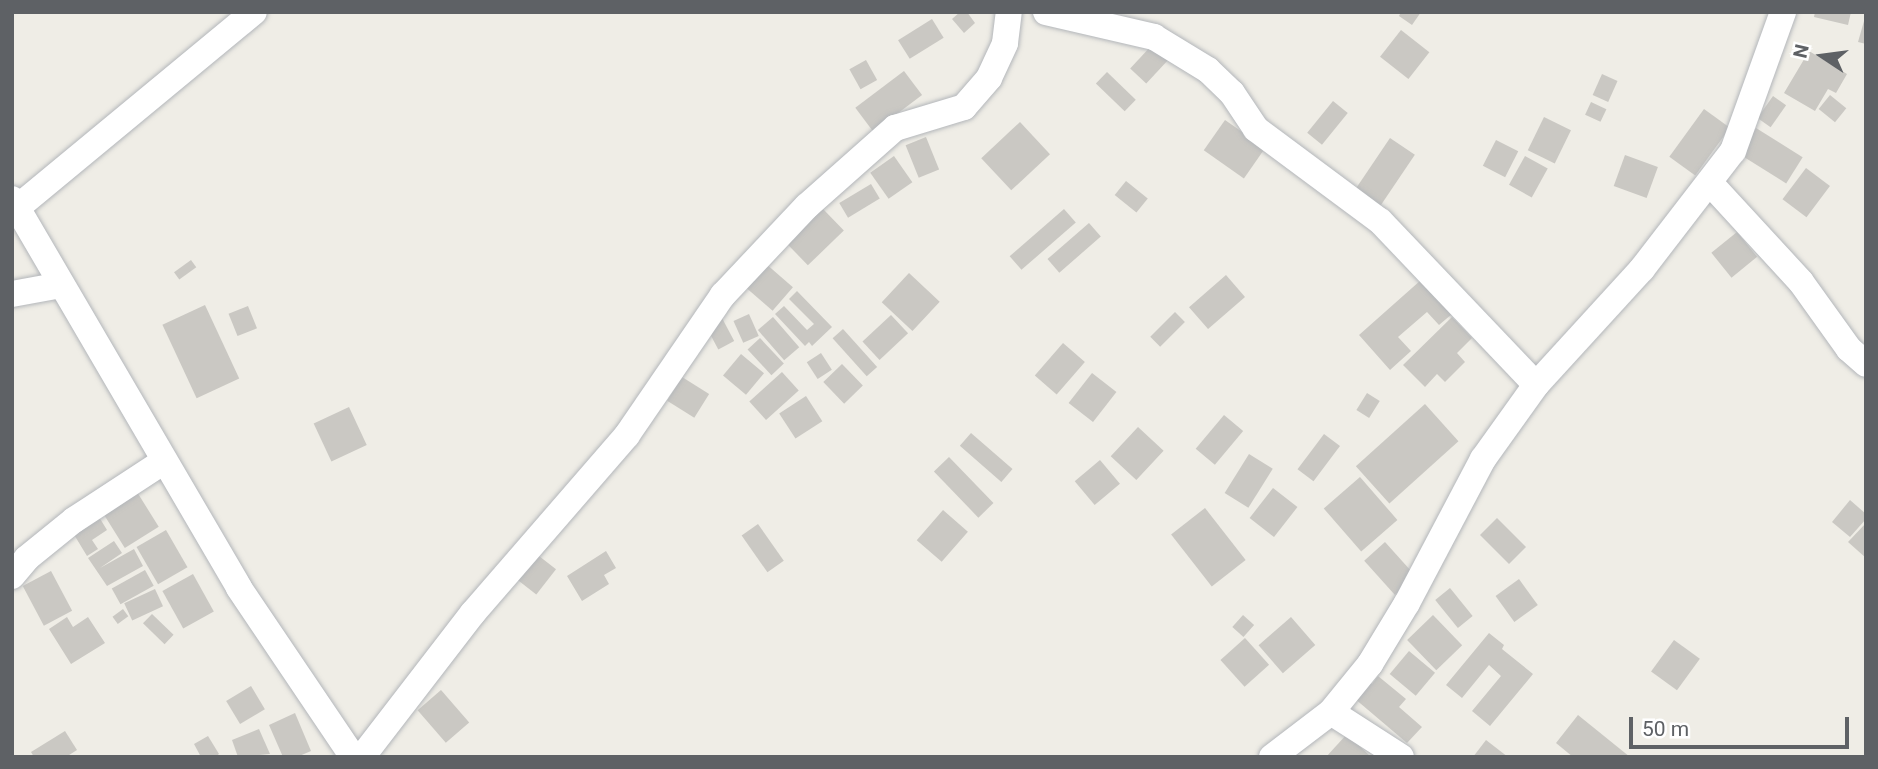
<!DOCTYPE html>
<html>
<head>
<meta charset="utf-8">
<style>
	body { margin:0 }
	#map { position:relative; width:1878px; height:769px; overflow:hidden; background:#efede6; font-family:Roboto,sans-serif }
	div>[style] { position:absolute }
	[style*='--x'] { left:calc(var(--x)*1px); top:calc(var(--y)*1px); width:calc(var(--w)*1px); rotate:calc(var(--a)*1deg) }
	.building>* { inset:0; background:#cac8c3; transform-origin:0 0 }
	.roads { filter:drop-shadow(0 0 2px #b3b6ba) drop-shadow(0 0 2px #b3b6ba) }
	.minor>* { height:26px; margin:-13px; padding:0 13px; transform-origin:13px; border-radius:13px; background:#fff }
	span { translate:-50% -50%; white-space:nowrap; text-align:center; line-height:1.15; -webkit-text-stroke:6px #fff; paint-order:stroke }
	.frame { position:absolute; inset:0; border:14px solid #5e6165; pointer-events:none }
	.north { position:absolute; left:1787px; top:21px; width:70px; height:70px; -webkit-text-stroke:5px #fff; paint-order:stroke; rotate:283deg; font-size:19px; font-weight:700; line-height:28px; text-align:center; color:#5e6165 }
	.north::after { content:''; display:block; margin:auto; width:24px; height:32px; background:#5e6165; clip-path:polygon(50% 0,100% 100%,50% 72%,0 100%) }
	.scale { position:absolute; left:1629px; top:717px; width:220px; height:32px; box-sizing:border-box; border:4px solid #5e6165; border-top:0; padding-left:9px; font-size:21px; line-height:24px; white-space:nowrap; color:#5e6165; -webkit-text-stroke:5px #fff; paint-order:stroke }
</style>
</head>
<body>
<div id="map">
	<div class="building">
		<div style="clip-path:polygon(960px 12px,967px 12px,975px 23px,964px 33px,952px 19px)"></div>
		<div style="clip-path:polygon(1401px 12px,1421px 12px,1412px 25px,1399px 16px)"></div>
		<div style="clip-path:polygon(1815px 12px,1851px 12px,1848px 25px,1814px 17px)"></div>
		<div style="clip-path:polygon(1866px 14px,1866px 44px,1858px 42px)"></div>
		<div style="left:932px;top:19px;width:22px;height:40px;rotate:58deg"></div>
		<div style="left:1401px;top:30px;width:36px;height:34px;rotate:38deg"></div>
		<div style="left:1152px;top:45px;width:22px;height:32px;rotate:43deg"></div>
		<div style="clip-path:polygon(1809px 51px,1847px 74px,1836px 93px,1828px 89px,1815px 111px,1784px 93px)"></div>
		<div style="left:866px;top:60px;width:23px;height:19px;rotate:61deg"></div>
		<div style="left:904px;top:71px;width:30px;height:61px;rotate:53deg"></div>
		<div style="left:1107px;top:72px;width:40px;height:16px;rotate:44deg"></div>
		<div style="left:1602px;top:74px;width:17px;height:23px;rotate:24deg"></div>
		<div style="left:1830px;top:95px;width:21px;height:18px;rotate:39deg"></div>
		<div style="left:1773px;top:96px;width:16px;height:27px;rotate:35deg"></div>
		<div style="left:1333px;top:101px;width:19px;height:41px;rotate:39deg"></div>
		<div style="left:1591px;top:102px;width:17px;height:14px;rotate:25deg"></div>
		<div style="left:1704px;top:109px;width:32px;height:59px;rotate:36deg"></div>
		<div style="left:1544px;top:117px;width:30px;height:37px;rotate:26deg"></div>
		<div style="left:1225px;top:120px;width:49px;height:37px;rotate:35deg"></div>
		<div style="left:1020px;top:122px;width:44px;height:53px;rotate:47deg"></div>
		<div style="left:1756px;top:128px;width:55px;height:31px;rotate:32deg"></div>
		<div style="left:926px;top:137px;width:35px;height:22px;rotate:68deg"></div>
		<div style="left:1390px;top:138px;width:30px;height:70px;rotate:34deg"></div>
		<div style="left:1496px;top:140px;width:25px;height:29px;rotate:27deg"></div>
		<div style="left:1625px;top:155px;width:35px;height:33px;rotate:20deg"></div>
		<div style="left:894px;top:156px;width:32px;height:29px;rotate:55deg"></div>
		<div style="left:1525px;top:156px;width:26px;height:33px;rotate:29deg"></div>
		<div style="left:1806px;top:168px;width:30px;height:39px;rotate:37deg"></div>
		<div style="left:1126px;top:181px;width:28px;height:18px;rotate:39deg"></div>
		<div style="left:871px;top:184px;width:17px;height:37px;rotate:59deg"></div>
		<div style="left:823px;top:209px;width:30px;height:50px;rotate:46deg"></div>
		<div style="left:1064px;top:209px;width:18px;height:72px;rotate:49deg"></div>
		<div style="left:1089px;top:223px;width:18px;height:55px;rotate:49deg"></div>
		<div style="left:1737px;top:232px;width:32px;height:33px;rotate:51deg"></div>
		<div style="left:191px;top:260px;width:9px;height:21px;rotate:54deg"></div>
		<div style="left:765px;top:263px;width:37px;height:31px;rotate:41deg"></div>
		<div style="left:909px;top:273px;width:42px;height:40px;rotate:43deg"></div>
		<div style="left:1226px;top:275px;width:29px;height:49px;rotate:49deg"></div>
		<div style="clip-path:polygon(1421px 280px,1452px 314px,1439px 325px,1427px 312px,1398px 337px,1411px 351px,1390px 370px,1359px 335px)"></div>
		<div style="clip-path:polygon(797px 291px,832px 327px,812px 346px,809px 342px,805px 346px,775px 314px,784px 306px,807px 330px,814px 324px,789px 299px)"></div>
		<div style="left:205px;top:305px;width:81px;height:47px;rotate:65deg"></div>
		<div style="left:248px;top:306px;width:24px;height:21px;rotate:68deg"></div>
		<div style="left:1175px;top:312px;width:14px;height:35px;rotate:45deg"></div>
		<div style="left:749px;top:314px;width:24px;height:17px;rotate:66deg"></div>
		<div style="left:891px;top:315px;width:25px;height:39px;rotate:47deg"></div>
		<div style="left:773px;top:317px;width:40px;height:20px;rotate:49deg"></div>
		<div style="clip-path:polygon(1452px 317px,1472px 338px,1457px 353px,1465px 362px,1445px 382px,1437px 374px,1425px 387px,1403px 365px)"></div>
		<div style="left:722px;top:318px;width:26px;height:18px;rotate:62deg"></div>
		<div style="left:843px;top:329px;width:51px;height:14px;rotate:48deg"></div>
		<div style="left:760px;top:338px;width:35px;height:17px;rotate:47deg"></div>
		<div style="left:1063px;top:343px;width:29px;height:43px;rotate:41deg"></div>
		<div style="left:821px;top:353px;width:20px;height:17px;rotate:57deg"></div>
		<div style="left:741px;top:354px;width:30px;height:28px;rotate:40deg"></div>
		<div style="left:842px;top:364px;width:30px;height:26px;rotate:46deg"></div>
		<div style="left:782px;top:372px;width:25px;height:44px;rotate:48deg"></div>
		<div style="left:1092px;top:373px;width:31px;height:38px;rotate:38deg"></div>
		<div style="left:682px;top:377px;width:32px;height:28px;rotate:32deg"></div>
		<div style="left:1367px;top:393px;width:15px;height:20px;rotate:32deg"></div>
		<div style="left:806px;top:396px;width:30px;height:32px;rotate:57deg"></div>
		<div style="left:1425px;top:404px;width:50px;height:93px;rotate:48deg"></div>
		<div style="left:349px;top:407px;width:42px;height:39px;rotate:65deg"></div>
		<div style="left:1224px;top:415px;width:25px;height:44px;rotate:40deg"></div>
		<div style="left:1138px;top:427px;width:35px;height:40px;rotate:43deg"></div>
		<div style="left:971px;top:433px;width:55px;height:17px;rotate:41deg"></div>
		<div style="left:1324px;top:434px;width:20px;height:44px;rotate:37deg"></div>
		<div style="left:1249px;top:454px;width:28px;height:46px;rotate:32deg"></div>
		<div style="left:949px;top:457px;width:64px;height:21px;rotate:46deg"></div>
		<div style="left:1100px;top:460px;width:31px;height:33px;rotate:50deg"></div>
		<div style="left:1360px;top:477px;width:57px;height:48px;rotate:49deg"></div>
		<div style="left:1273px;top:488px;width:31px;height:38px;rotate:38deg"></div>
		<div style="left:137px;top:492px;width:41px;height:40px;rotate:58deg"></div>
		<div style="clip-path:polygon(1850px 500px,1866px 514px,1866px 519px,1850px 537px,1832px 522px)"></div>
		<div style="left:1205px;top:508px;width:66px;height:43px;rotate:52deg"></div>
		<div style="left:943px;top:510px;width:33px;height:40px;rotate:41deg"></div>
		<div style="clip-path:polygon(99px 517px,107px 530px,92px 540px,98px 549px,87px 556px,73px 533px)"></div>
		<div style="left:1497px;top:518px;width:41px;height:24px;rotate:45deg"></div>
		<div style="clip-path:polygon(1866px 523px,1866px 558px,1848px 542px)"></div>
		<div style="left:758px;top:524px;width:45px;height:20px;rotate:55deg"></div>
		<div style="left:166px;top:530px;width:43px;height:34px;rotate:60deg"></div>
		<div style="clip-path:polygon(114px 541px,122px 553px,100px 568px,134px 549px,143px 566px,107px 586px,88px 558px)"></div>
		<div style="left:1385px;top:542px;width:46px;height:28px;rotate:48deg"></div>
		<div style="left:530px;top:549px;width:33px;height:32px;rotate:38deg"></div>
		<div style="clip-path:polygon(606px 551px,616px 568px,604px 575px,609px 584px,582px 601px,567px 576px)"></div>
		<div style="left:145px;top:570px;width:18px;height:38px;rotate:61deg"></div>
		<div style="left:51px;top:571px;width:45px;height:32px;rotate:62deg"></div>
		<div style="left:193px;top:574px;width:43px;height:35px;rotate:61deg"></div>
		<div style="left:1519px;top:579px;width:32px;height:29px;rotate:54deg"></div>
		<div style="left:1450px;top:588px;width:36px;height:19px;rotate:51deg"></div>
		<div style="left:155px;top:589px;width:19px;height:34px;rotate:65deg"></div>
		<div style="left:123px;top:609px;width:9px;height:13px;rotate:54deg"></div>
		<div style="left:152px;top:614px;width:30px;height:13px;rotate:44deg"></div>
		<div style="left:1243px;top:615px;width:15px;height:16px;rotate:42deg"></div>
		<div style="left:1433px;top:615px;width:42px;height:36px;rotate:46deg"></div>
		<div style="clip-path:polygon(67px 617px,73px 627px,88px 617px,105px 643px,71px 664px,49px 629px)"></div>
		<div style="left:1291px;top:617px;width:37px;height:43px;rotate:49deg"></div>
		<div style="clip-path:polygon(1489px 633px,1504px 645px,1502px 649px,1533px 674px,1490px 726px,1472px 711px,1501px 676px,1489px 665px,1462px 698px,1446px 685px)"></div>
		<div style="left:1245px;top:638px;width:36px;height:33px;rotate:48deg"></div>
		<div style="left:1674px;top:640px;width:32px;height:39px;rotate:36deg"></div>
		<div style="left:1409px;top:651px;width:34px;height:30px;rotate:40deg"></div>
		<div style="clip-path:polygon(1378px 676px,1406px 699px,1399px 707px,1422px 727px,1407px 743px,1354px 698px,1368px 681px,1372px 684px)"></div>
		<div style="left:251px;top:686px;width:27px;height:29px;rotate:59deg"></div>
		<div style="left:441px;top:690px;width:43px;height:31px;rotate:49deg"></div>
		<div style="clip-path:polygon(295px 713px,311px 751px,297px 757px,283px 757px,269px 725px)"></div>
		<div style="clip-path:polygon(1578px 715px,1630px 757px,1573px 757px,1556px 743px)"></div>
		<div style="clip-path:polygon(259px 729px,270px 754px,238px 757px,232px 740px)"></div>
		<div style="clip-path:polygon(65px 731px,77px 750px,66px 757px,34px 757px,31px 752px)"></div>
		<div style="clip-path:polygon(1347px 734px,1371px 757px,1326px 757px)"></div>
		<div style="clip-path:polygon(208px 736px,219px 754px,215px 757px,201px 757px,194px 744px)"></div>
		<div style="clip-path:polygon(1486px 740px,1508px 757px,1473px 757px)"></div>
	</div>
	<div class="roads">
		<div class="minor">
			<div style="--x:1046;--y:12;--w:111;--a:13"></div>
			<div style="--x:1154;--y:37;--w:63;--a:31.4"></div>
			<div style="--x:1208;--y:70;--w:33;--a:44"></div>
			<div style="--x:1232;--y:93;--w:43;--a:56.3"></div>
			<div style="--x:1256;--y:129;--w:154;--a:36.6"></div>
			<div style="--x:1380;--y:221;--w:226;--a:46.4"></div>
			<div style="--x:1710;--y:183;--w:134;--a:47.4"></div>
			<div style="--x:1801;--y:282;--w:82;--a:54.4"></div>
			<div style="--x:1849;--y:349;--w:23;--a:41"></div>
			<div style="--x:12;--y:199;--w:450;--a:59.7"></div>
			<div style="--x:239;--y:588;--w:204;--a:56"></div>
			<div style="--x:18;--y:207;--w:306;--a:-39.6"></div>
			<div style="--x:12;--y:294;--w:50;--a:-10.4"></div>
			<div style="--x:12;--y:576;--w:23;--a:-50"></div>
			<div style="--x:27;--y:558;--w:60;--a:-39"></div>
			<div style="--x:74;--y:520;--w:108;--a:-33.2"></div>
			<div style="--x:1331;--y:712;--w:83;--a:32.7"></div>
			<div style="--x:362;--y:757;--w:182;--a:-52.4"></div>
			<div style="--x:473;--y:613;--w:235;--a:-49.1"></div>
			<div style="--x:627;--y:435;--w:170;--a:-55.6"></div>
			<div style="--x:723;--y:295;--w:122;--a:-46.7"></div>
			<div style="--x:807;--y:206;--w:118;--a:-41.6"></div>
			<div style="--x:895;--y:128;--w:72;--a:-16.9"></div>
			<div style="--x:964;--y:107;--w:38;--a:-49"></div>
			<div style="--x:989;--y:78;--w:38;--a:-65"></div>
			<div style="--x:1005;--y:43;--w:31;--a:-83"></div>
			<div style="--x:1272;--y:757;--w:74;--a:-37.3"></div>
			<div style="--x:1331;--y:712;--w:62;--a:-50.9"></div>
			<div style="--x:1370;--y:664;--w:71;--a:-58.8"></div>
			<div style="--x:1407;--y:603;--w:163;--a:-62.2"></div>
			<div style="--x:1483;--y:459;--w:91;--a:-54.4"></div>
			<div style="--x:1536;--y:385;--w:157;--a:-47.6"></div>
			<div style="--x:1642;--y:269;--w:149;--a:-52.4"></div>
			<div style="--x:1733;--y:151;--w:148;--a:-70.2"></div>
		</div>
	</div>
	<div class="frame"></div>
	<div class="north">N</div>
	<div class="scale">50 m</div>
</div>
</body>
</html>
